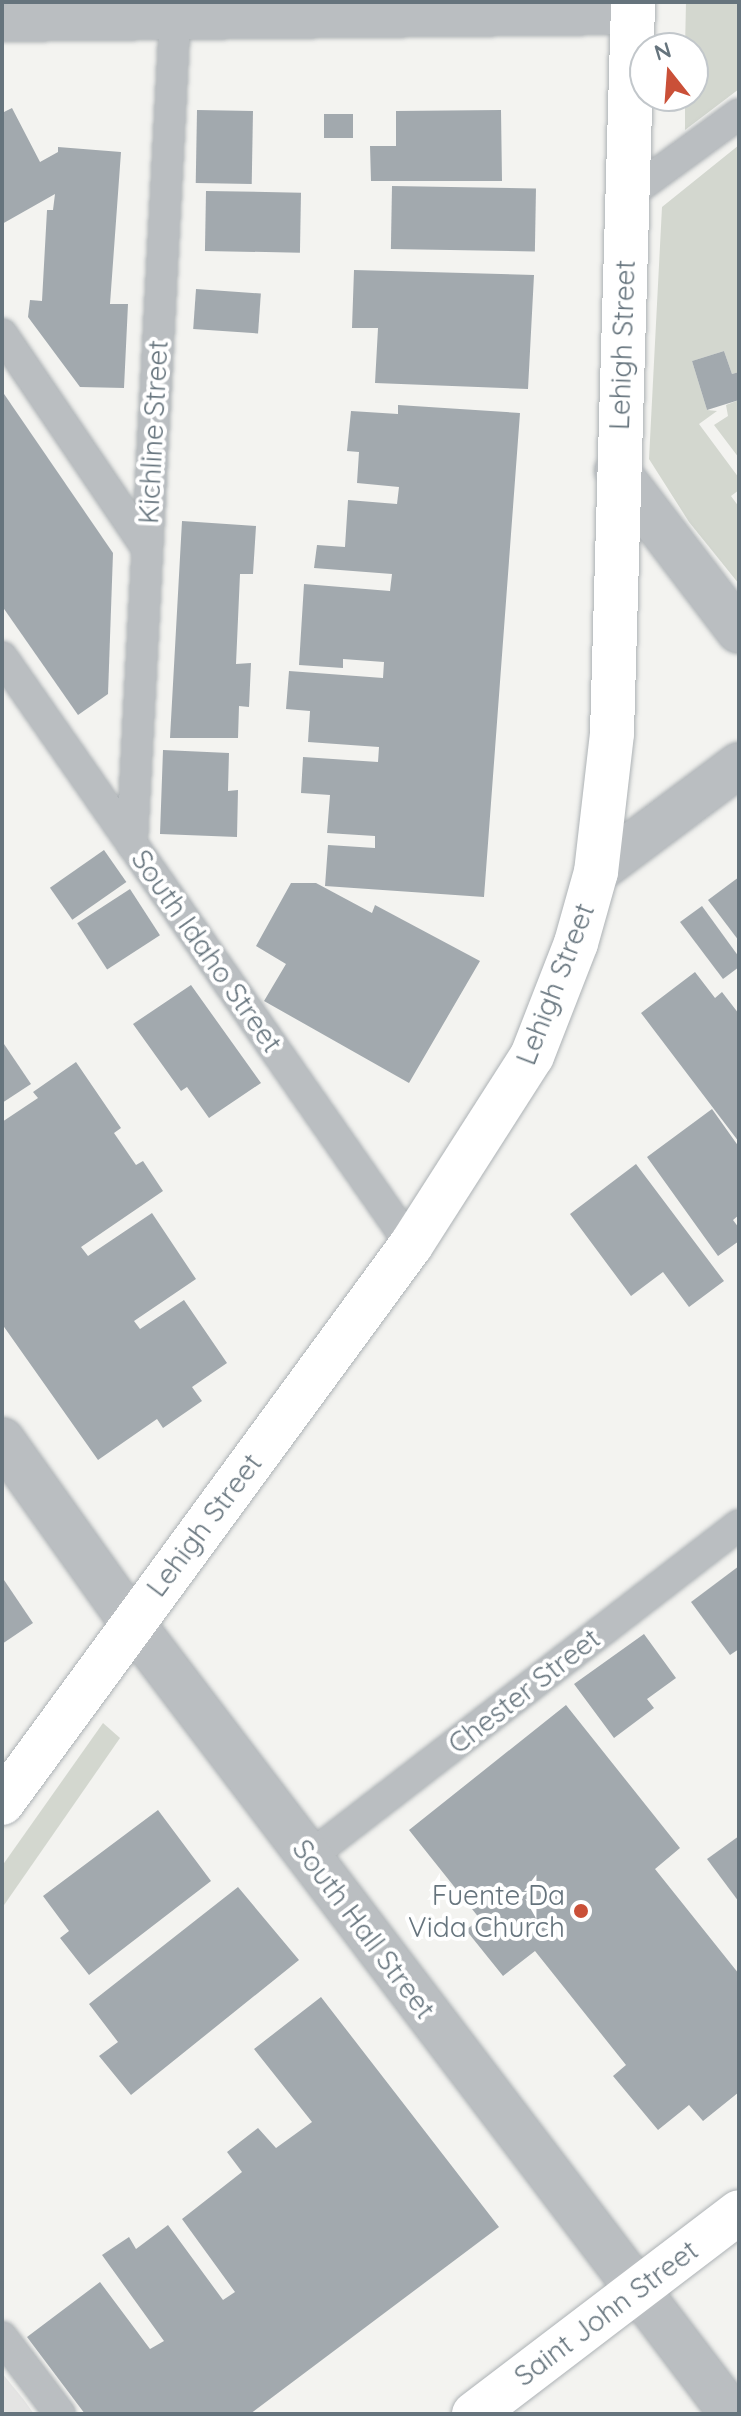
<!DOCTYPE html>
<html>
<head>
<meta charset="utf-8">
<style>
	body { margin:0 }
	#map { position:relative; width:741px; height:2416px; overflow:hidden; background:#f3f3f0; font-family:Quicksand,sans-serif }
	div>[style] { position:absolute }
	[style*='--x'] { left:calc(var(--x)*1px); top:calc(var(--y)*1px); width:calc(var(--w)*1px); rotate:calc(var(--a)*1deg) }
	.built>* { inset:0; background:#e4e4e3 }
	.green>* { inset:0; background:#d3d7cf }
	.building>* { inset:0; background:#a2a9ae; transform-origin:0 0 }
	.roads { filter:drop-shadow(0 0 2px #adb2b5) drop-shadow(0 0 2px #adb2b5) }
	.lane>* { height:30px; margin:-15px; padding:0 15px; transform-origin:15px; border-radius:15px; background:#babec1 }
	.street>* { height:44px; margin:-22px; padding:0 22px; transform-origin:22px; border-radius:22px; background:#babec1 }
	.secondary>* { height:44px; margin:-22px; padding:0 22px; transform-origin:22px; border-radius:22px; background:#fff }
	.primary>* { height:44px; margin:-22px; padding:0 22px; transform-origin:22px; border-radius:22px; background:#fff }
	.dots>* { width:22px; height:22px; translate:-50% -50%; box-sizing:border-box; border:4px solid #fff; border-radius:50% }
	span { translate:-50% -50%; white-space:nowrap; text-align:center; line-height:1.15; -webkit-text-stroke:8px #fff; paint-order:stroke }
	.street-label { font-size:28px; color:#66747d }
	.poi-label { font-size:28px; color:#66747d }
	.right { translate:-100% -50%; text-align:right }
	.frame { position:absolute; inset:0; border:4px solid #66747d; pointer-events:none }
	.north { position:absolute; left:629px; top:32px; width:80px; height:80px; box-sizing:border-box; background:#fff; border:2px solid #c2c7cb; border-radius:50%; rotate:343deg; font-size:22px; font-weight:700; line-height:32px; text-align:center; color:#66747d }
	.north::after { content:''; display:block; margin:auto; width:28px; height:36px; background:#ca5038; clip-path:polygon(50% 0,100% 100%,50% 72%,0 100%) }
</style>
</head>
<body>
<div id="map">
	<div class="built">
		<div style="clip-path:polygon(2px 2373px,24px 2400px,34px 2414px,2px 2414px)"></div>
	</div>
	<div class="green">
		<div style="clip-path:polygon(686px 2px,739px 2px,739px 89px,685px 130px,685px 96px,693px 96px,693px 48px,685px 48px)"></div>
		<div style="clip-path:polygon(739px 145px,739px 372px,732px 374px,724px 351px,692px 361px,707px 410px,717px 411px,699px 424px,739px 478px,739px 490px,731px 496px,739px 507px,739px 584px,689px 522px,649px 459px,662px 207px)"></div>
		<div style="clip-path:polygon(739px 400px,739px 458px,714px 425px,728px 416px,726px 405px)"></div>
		<div style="clip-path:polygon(103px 1723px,120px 1738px,2px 1908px,2px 1866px)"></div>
	</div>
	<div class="building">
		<div style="clip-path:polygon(12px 108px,40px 162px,58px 152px,58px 147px,121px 152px,110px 304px,128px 304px,124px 388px,80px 387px,28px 317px,30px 300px,42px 301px,47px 210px,53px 210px,55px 194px,2px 224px,2px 113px)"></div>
		<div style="left:197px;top:110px;width:56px;height:73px;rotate:1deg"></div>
		<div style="clip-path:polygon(501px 110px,502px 181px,371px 181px,370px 146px,396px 146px,396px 111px)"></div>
		<div style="left:324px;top:114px;width:29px;height:24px"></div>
		<div style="left:392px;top:186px;width:144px;height:63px;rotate:1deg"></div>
		<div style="left:206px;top:191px;width:95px;height:60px;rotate:1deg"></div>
		<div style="clip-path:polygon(354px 270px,534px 275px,528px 389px,375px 383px,378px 328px,352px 328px)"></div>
		<div style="left:196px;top:289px;width:65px;height:40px;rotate:4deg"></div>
		<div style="clip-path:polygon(724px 351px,732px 374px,739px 372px,739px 400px,707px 410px,692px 361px)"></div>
		<div style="clip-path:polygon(2px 391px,113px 553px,108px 694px,78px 715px,2px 606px)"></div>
		<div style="clip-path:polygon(398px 405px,520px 413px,484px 897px,325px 886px,328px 845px,375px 848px,375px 836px,327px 833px,330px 795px,301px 793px,303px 757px,378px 762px,379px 747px,308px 742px,310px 711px,286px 709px,289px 671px,383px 678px,384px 662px,343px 659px,343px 668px,299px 665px,304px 584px,390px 591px,392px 574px,314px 568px,317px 545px,345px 547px,348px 500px,397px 504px,399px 487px,357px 483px,359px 452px,347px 451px,351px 411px,398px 414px)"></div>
		<div style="clip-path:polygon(182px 521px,256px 526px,253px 574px,240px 574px,236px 664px,251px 663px,249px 707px,239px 706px,238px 738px,170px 738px)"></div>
		<div style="clip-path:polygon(163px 750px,229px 753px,228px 791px,238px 790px,237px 837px,160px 834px)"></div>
		<div style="left:104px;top:850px;width:39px;height:66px;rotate:55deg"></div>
		<div style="clip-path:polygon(739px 877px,739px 941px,708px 900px)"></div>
		<div style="clip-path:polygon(291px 883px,316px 883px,372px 913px,375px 905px,480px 961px,409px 1083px,264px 1001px,286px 964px,256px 946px)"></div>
		<div style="left:130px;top:889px;width:55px;height:63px;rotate:57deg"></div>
		<div style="clip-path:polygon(702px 906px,739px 957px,739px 967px,723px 979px,680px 922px)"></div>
		<div style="clip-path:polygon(695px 972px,715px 998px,722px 992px,739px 1014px,739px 1142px,641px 1013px)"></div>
		<div style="clip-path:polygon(191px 985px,261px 1083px,209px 1118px,187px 1087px,181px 1091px,133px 1024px)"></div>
		<div style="clip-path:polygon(2px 1041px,31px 1084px,2px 1103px)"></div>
		<div style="clip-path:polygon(76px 1062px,121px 1128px,114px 1133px,136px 1165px,143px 1161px,163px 1191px,81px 1247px,88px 1256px,152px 1213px,196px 1279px,134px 1321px,140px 1329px,184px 1300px,227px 1363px,192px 1387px,202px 1401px,163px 1428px,157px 1419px,98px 1460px,2px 1324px,2px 1122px,38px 1098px,33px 1092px)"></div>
		<div style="clip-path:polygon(712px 1109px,739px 1147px,739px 1215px,733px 1220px,739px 1228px,739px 1241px,718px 1256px,647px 1157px)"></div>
		<div style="clip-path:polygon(636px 1164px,724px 1281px,689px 1307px,663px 1272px,631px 1296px,570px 1214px)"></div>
		<div style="clip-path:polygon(739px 1566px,739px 1649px,730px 1655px,691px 1602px)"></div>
		<div style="clip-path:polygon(2px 1577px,33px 1623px,2px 1644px)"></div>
		<div style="clip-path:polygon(644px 1634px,676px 1678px,647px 1699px,654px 1708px,614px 1738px,574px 1684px)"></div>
		<div style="clip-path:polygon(566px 1705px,680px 1848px,655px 1869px,739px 1974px,739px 2092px,703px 2121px,689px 2105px,658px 2130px,613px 2076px,626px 2065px,535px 1951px,503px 1976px,466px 1930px,480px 1919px,409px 1830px)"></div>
		<div style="clip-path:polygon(158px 1810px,211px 1881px,89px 1975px,60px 1938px,69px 1931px,43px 1896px)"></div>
		<div style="clip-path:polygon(739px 1836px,739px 1902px,707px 1859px)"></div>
		<div style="clip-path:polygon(238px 1887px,299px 1960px,131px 2095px,99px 2056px,118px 2042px,89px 2004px)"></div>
		<div style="clip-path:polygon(321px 1997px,499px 2227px,250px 2414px,85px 2414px,27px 2337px,100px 2282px,150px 2349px,164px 2341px,102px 2255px,129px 2237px,136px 2249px,168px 2225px,223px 2300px,235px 2292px,182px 2219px,242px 2172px,227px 2152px,258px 2128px,276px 2148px,312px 2122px,254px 2049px)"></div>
	</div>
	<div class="roads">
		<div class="lane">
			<div style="--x:628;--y:195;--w:137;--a:-36.1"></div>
			<div style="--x:2;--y:334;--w:258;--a:55.9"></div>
			<div style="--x:2;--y:657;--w:716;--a:55.18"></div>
			<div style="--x:132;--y:844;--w:826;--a:-87.02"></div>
			<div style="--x:309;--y:1857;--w:543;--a:-37.67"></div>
			<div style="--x:2;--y:2337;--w:96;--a:53"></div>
		</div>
		<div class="street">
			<div style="--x:2;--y:19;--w:631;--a:-0.64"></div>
			<div style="--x:617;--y:471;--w:201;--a:52.7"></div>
			<div style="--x:596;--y:872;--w:179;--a:-36.8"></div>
			<div style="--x:2;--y:1440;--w:224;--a:54.6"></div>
			<div style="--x:132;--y:1623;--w:993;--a:52.82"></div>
		</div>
		<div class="secondary">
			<div style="--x:474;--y:2414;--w:333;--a:-37.3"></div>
		</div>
		<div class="primary">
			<div style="--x:2;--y:1803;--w:692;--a:-53.76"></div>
			<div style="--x:411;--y:1245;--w:224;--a:-57.4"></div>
			<div style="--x:532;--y:1056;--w:121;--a:-68.7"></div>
			<div style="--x:576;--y:943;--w:74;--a:-74.3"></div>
			<div style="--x:596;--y:872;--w:140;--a:-83.4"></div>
			<div style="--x:612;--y:733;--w:731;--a:-88.35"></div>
		</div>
	</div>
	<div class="dots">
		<div style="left:581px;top:1911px;background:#ca5038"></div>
	</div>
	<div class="street-label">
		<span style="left:622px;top:345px;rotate:-88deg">Lehigh Street</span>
		<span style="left:153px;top:432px;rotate:-87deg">Kichline Street</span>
		<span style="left:207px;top:951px;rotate:55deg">South Idaho Street</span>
		<span style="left:555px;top:984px;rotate:-69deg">Lehigh Street</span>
		<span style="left:204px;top:1525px;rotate:-53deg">Lehigh Street</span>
		<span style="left:524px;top:1691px;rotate:-38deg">Chester Street</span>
		<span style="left:364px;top:1929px;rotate:53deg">South Hall Street</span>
		<span style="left:606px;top:2313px;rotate:-37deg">Saint John Street</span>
	</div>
	<div class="poi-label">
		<span class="right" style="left:565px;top:1911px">Fuente Da<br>Vida Church</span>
	</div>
	<div class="frame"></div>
	<div class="north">N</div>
</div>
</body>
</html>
